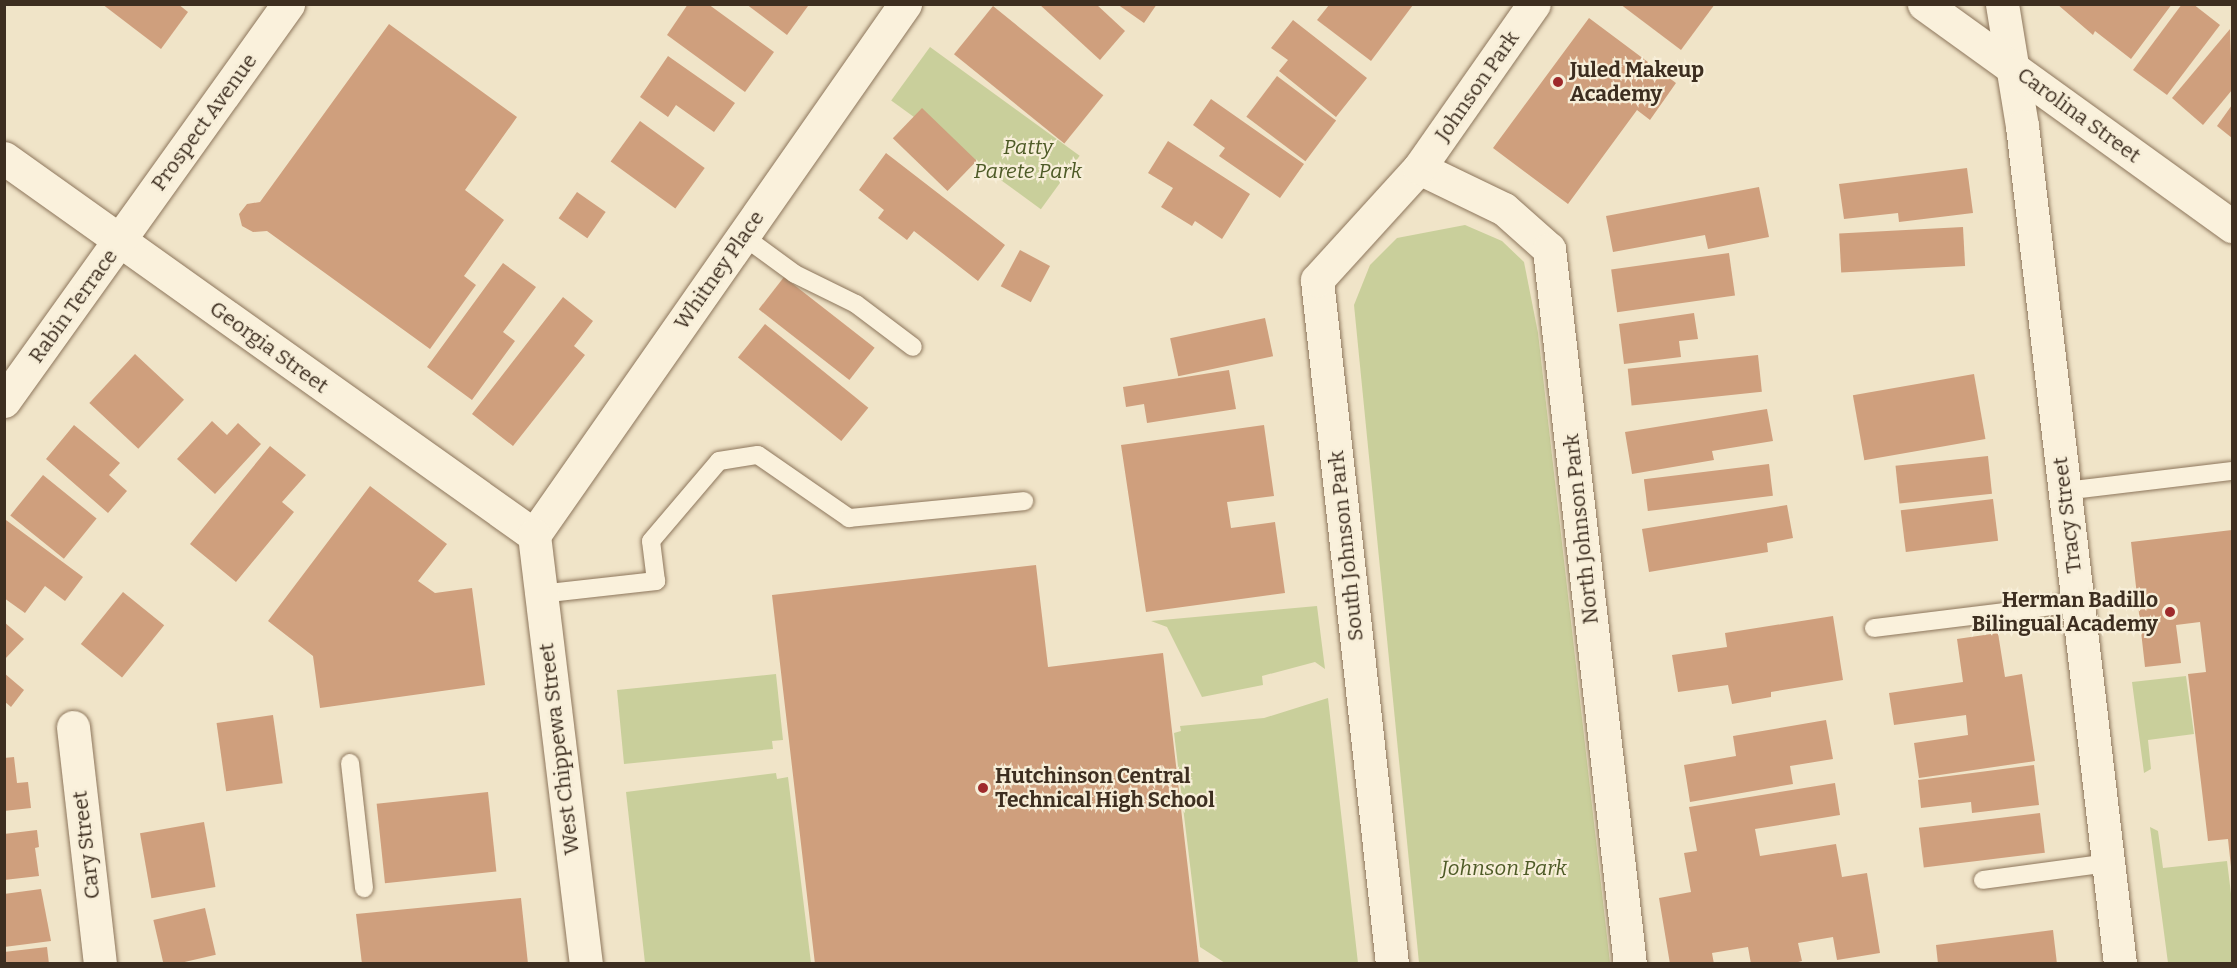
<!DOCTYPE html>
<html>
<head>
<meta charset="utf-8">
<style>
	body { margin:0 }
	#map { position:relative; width:2237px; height:968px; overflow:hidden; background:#f0e4c8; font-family:Bitter,serif }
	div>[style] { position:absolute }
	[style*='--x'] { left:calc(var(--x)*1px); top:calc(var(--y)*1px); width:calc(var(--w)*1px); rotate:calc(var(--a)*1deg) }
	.green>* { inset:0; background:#c9cf9b; transform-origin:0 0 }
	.building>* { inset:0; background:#cf9f7d; transform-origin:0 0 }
	.roads { filter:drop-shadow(0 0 2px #8d765c) drop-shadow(0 0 2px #8d765c) }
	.lane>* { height:18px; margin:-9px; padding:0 9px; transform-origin:9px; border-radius:9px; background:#faf1dc }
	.street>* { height:33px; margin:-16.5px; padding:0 16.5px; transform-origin:16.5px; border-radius:16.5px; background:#faf1dc }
	.secondary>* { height:33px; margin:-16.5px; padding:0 16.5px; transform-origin:16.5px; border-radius:16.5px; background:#faf1dc }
	.dots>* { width:16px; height:16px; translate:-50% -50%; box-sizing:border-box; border:3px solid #f7eed8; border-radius:50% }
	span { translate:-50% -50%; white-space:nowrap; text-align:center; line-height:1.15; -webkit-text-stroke:4.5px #f7eed8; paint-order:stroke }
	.poi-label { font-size:21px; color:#3d2e20; font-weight:700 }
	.left { translate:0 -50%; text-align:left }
	.right { translate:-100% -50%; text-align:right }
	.street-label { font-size:21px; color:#3d2e20 }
	.park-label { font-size:21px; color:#4d5a26; font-style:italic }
	.frame { position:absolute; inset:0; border:6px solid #3d2e20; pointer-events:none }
</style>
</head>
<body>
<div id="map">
	<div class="green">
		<div style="left:930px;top:47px;width:185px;height:66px;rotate:36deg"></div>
		<div style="clip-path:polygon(1465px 225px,1502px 241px,1524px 262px,1538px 333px,1610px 963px,1419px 963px,1354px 305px,1370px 265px,1397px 238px)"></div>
		<div style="clip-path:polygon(1317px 606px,1325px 669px,1315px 662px,1262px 676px,1263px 685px,1202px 697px,1167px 627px,1151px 621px)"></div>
		<div style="clip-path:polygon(776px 674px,783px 740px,772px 741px,773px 749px,624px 764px,617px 690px)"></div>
		<div style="clip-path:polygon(2186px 676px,2194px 734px,2148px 740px,2151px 769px,2144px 773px,2132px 682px)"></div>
		<div style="clip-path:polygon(1328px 698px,1358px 963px,1225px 963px,1200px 947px,1174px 733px,1181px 731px,1180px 726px,1264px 718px)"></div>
		<div style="clip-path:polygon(776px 773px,777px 779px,788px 777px,811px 963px,645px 963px,626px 792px)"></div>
		<div style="clip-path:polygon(2150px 827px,2158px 831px,2163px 868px,2227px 861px,2232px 902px,2232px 963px,2168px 963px)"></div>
	</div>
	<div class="building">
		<div style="clip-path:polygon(102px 4px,178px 4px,188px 12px,161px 49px)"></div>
		<div style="clip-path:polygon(688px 4px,708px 4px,774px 52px,745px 92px,667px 35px)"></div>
		<div style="clip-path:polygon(746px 4px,806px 4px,808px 6px,787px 35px)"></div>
		<div style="clip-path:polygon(1039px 4px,1096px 4px,1125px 31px,1100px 60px)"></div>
		<div style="clip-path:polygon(1117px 4px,1157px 4px,1144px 23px)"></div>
		<div style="clip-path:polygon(1620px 4px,1715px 4px,1681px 50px)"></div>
		<div style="clip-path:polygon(2057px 4px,2172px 4px,2131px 59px,2095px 31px,2093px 35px)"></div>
		<div style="clip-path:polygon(2182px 4px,2193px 4px,2220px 25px,2167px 95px,2133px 70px)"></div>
		<div style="clip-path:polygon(1329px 5px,1413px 5px,1371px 61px,1317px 20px)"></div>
		<div style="left:993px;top:6px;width:142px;height:62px;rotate:39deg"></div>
		<div style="clip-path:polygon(1589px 18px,1676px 83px,1650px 120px,1637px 110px,1568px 204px,1493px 148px)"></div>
		<div style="clip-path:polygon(1293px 20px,1367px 78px,1336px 117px,1279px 71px,1288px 60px,1271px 48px)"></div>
		<div style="clip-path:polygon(389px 24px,517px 117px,465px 190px,504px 220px,464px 276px,476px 285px,430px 349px,267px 231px,253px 232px,242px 226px,239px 214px,247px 204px,260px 202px)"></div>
		<div style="clip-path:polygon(2230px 29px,2232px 90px,2203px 125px,2172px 98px)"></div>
		<div style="clip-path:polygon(668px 56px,735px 103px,714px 132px,676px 105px,668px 117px,640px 97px)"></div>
		<div style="left:1277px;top:76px;width:74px;height:51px;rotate:37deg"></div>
		<div style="clip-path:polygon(1211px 99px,1304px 164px,1280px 198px,1219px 156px,1225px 148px,1193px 125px)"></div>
		<div style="clip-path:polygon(2232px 105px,2232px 138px,2217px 126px)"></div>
		<div style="left:922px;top:108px;width:76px;height:42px;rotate:44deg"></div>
		<div style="left:640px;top:121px;width:80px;height:50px;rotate:36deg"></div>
		<div style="clip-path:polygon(1168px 141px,1250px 194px,1222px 239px,1195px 221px,1192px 226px,1161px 207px,1173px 188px,1148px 173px)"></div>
		<div style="clip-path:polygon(886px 153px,1005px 245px,978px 281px,914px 231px,907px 240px,878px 218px,884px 210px,859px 190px)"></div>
		<div style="clip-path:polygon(1967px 168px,1973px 213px,1899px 222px,1898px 213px,1844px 219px,1839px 184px)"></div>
		<div style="clip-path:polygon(1759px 187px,1769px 237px,1708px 249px,1705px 235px,1613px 252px,1606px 216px)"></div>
		<div style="left:577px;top:192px;width:35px;height:32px;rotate:35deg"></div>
		<div style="left:1963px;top:227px;width:39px;height:124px;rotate:87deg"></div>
		<div style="left:1020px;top:250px;width:34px;height:41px;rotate:28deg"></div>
		<div style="left:1729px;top:253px;width:43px;height:119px;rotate:82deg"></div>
		<div style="clip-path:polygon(503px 263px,536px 287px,503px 332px,515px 341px,472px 400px,427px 367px)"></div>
		<div style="left:784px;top:277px;width:115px;height:41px;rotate:38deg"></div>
		<div style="clip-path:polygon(563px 297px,593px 321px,574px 346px,585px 355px,513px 446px,472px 414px)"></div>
		<div style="clip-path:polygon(1694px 313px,1698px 339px,1679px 341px,1681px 357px,1624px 364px,1619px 324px)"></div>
		<div style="left:1265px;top:318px;width:39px;height:97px;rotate:78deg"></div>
		<div style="left:765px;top:324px;width:133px;height:43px;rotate:39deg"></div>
		<div style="left:135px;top:354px;width:67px;height:67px;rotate:43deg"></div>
		<div style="left:1758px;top:355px;width:37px;height:131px;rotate:84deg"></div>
		<div style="clip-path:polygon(1229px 370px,1236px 409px,1147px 423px,1144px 404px,1126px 407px,1123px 387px)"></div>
		<div style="left:1974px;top:374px;width:66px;height:123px;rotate:80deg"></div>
		<div style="clip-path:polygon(1767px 409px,1773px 441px,1712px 451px,1714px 460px,1632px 474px,1625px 432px)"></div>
		<div style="clip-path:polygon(212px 421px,227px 435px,238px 423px,261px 444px,215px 494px,177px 459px)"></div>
		<div style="clip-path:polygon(74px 425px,120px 463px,109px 475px,127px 491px,108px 513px,46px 459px)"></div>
		<div style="clip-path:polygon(1264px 425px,1274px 496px,1227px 502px,1231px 528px,1275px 522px,1285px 593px,1146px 612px,1121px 445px)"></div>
		<div style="clip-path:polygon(270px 446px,306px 475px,282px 502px,294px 512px,236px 582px,190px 544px)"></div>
		<div style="left:1988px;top:456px;width:38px;height:93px;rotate:84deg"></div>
		<div style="left:1769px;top:464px;width:32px;height:126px;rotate:83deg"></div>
		<div style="left:43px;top:475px;width:69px;height:52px;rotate:39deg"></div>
		<div style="clip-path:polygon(370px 486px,447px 544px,418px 581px,435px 593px,472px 588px,485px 685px,320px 708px,313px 656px,268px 621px)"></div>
		<div style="left:1993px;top:499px;width:42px;height:93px;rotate:83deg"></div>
		<div style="clip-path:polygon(1787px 505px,1793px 538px,1767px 543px,1768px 552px,1649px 572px,1642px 529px)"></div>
		<div style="clip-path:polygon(6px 520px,83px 577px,65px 601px,45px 586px,25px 613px,4px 598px)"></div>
		<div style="clip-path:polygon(2232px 530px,2232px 866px,2231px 867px,2228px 839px,2208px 841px,2188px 674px,2206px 672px,2200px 622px,2176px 625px,2181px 663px,2145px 667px,2131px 542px)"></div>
		<div style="clip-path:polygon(1036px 565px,1048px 667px,1163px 653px,1199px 964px,815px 964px,772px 595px)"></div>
		<div style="left:123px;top:592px;width:53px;height:67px;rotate:39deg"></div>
		<div style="clip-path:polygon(1833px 616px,1843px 680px,1771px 692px,1771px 697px,1732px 704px,1728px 685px,1678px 692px,1672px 655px,1727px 647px,1725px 633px)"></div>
		<div style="clip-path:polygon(4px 622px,24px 639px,4px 660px)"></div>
		<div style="clip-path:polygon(1998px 633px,2005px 677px,2022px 674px,2035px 761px,1919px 778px,1914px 743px,1968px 735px,1966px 715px,1894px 725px,1889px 693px,1963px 682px,1957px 639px)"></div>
		<div style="clip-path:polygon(4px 673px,24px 690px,11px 707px,4px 701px)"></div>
		<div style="left:273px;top:715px;width:69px;height:57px;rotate:82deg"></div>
		<div style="clip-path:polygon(1826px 720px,1833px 759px,1790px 766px,1793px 784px,1690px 802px,1684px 765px,1736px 756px,1733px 736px)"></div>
		<div style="clip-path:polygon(14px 757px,17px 783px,28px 782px,31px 808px,4px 811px,4px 758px)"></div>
		<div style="clip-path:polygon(2034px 765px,2039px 805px,1972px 813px,1971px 802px,1921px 808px,1918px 780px)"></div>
		<div style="clip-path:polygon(1835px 783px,1840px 815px,1755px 829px,1760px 856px,1836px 844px,1842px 877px,1867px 873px,1880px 953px,1837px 960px,1833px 937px,1798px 943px,1802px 961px,1790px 964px,1751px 964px,1748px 947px,1712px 953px,1714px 964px,1670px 964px,1659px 898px,1691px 892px,1684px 853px,1697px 851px,1689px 807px)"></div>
		<div style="left:488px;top:792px;width:80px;height:112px;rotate:84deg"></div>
		<div style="left:2040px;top:813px;width:40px;height:122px;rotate:83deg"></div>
		<div style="left:204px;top:822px;width:66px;height:65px;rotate:80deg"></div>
		<div style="clip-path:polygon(37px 830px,39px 847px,35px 848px,39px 876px,4px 880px,4px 834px)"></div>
		<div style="clip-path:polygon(41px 889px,51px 941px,4px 947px,4px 894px)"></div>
		<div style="clip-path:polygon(521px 898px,528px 964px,362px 964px,356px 914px)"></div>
		<div style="left:205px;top:908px;width:48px;height:53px;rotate:77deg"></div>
		<div style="clip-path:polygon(2053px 930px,2057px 964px,1938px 964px,1936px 945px)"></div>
		<div style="clip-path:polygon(47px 947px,49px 964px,4px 964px,4px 952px)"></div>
	</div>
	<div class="roads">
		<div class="lane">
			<div style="--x:743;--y:236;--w:64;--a:36.2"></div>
			<div style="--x:795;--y:274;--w:68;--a:26.2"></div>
			<div style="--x:856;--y:304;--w:71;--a:37"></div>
			<div style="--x:2064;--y:491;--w:169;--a:-6.8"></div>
			<div style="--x:540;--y:594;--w:117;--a:-6.4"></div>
			<div style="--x:656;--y:581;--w:40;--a:-97.1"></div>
			<div style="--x:651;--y:541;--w:105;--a:-49.6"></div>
			<div style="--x:719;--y:461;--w:39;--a:-9"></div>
			<div style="--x:758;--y:455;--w:111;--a:34.7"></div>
			<div style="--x:849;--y:518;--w:176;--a:-5.5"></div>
			<div style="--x:1874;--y:628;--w:205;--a:-7"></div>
			<div style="--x:350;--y:763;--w:126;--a:83.6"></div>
			<div style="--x:1983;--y:880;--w:126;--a:-7.7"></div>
		</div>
		<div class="street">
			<div style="--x:2002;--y:4;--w:124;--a:80.7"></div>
			<div style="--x:2022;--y:126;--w:844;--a:83.33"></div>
			<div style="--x:4;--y:158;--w:650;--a:35.43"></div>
			<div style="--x:1419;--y:168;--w:94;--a:25.8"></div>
			<div style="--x:1504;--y:209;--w:60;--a:41.6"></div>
			<div style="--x:1549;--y:249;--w:720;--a:83.54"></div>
			<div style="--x:4;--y:401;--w:488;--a:-54.4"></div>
			<div style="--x:534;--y:535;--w:648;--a:-55.06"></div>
			<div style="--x:534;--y:535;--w:432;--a:83.1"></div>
			<div style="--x:73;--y:727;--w:239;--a:83.5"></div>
			<div style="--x:1392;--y:964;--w:688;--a:-96.26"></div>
			<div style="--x:1317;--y:280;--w:151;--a:-47.7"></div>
			<div style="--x:1419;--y:168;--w:200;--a:-55"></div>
		</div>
		<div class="secondary">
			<div style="--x:1924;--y:4;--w:380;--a:35.8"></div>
		</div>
	</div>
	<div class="dots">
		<div style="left:1558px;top:82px;background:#9e2a2b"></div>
		<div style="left:2170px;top:612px;background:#9e2a2b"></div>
		<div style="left:983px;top:788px;background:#9e2a2b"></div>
	</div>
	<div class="poi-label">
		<span class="left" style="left:1570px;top:82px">Juled Makeup<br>Academy</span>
		<span class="right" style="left:2158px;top:612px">Herman Badillo<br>Bilingual Academy</span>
		<span class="left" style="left:995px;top:788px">Hutchinson Central<br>Technical High School</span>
	</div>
	<div class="street-label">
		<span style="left:1477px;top:86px;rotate:-55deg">Johnson Park</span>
		<span style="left:2079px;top:115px;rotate:36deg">Carolina Street</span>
		<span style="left:204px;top:122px;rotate:-54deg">Prospect Avenue</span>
		<span style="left:719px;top:270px;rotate:-55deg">Whitney Place</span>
		<span style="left:73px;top:306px;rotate:-54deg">Rabin Terrace</span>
		<span style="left:269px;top:347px;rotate:36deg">Georgia Street</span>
		<span style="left:2067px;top:515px;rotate:-97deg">Tracy Street</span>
		<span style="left:1581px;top:529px;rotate:-96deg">North Johnson Park</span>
		<span style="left:1346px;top:546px;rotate:-96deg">South Johnson Park</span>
		<span style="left:559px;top:749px;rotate:-97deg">West Chippewa Street</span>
		<span style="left:86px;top:845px;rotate:-97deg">Cary Street</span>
	</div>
	<div class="park-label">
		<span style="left:1028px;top:159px">Patty<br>Parete Park</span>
		<span style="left:1504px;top:868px">Johnson Park</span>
	</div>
	<div class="frame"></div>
</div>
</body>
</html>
